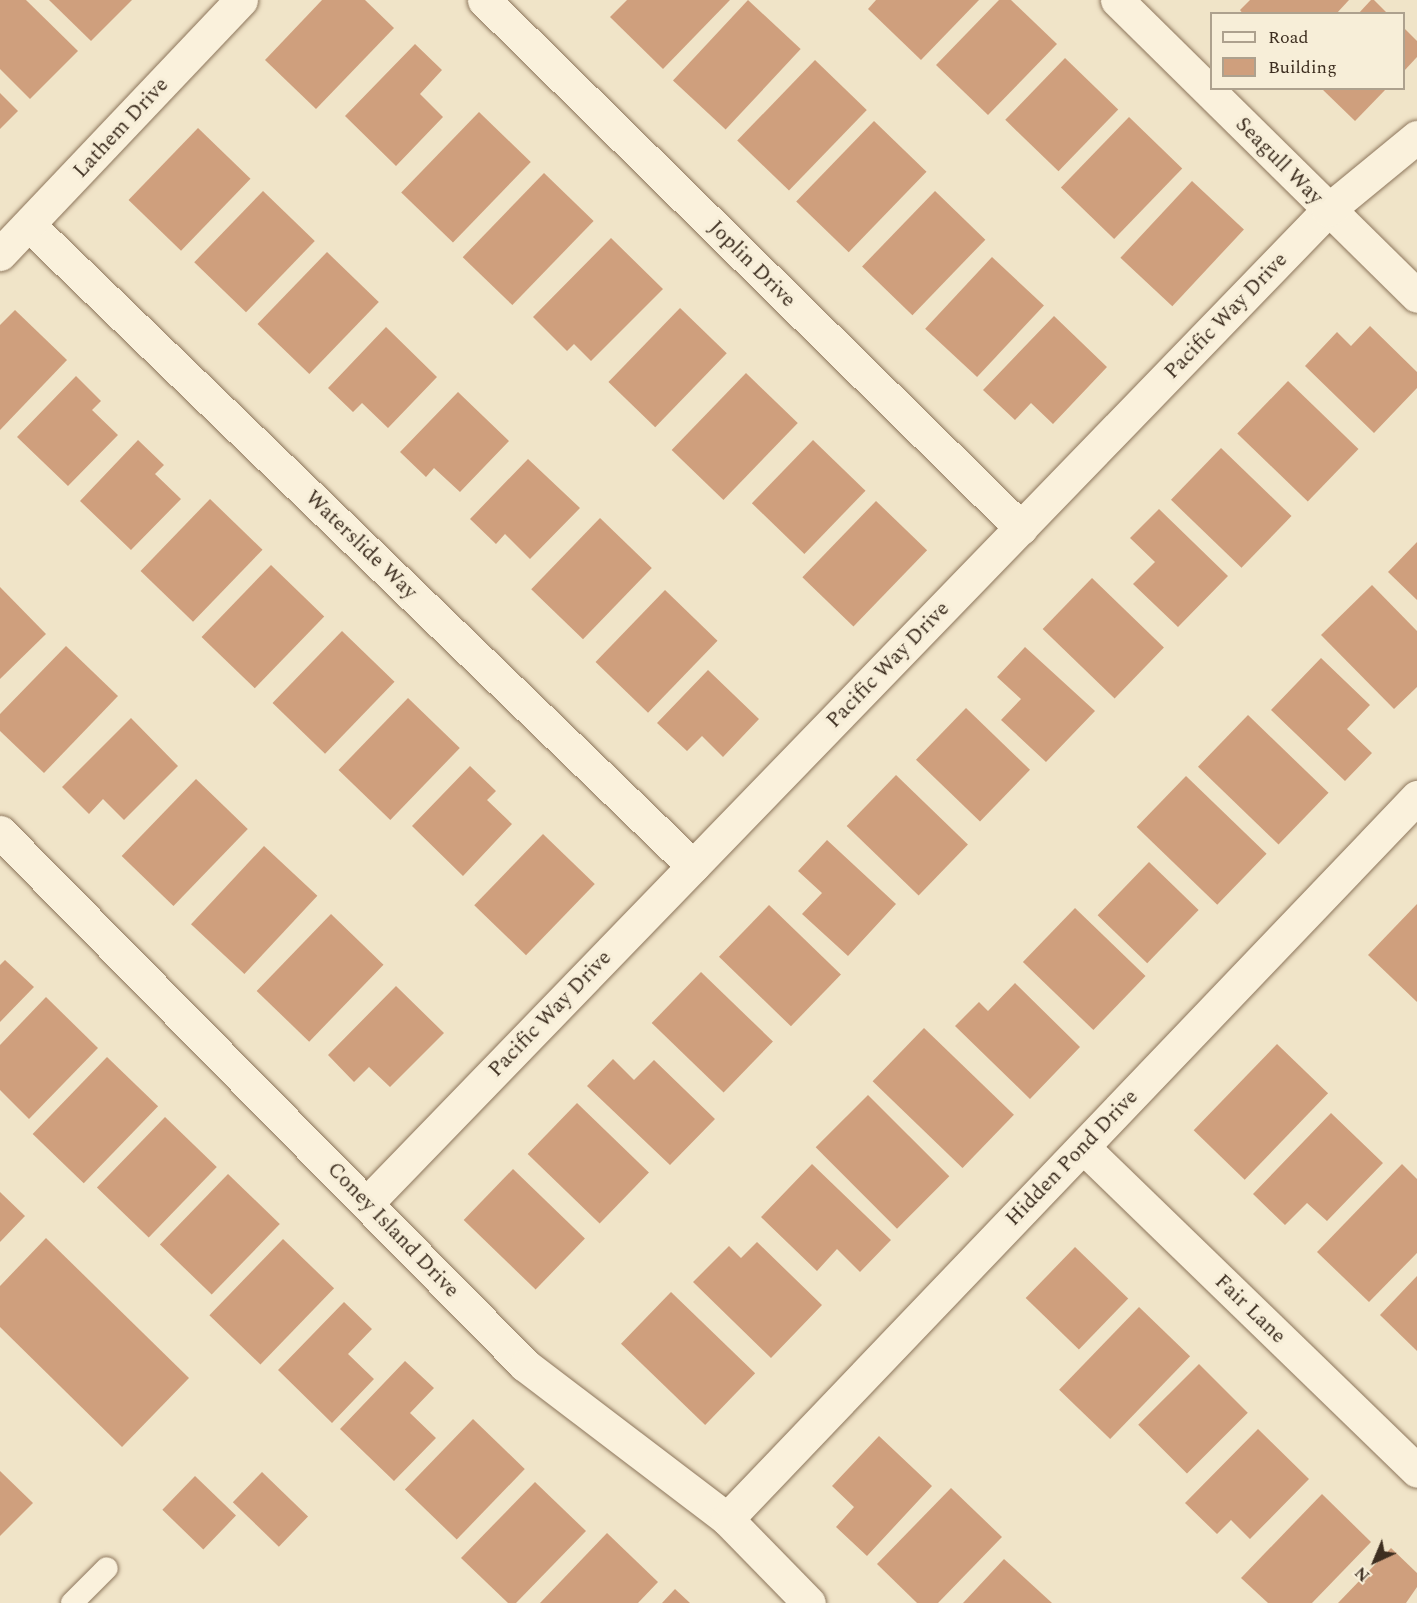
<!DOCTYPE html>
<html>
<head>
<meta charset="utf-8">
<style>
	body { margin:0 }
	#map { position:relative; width:1417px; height:1603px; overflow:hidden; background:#f0e4c8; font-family:Spectral,serif }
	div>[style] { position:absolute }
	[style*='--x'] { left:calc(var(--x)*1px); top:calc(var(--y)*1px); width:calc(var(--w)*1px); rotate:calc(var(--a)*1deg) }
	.building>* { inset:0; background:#cf9f7d; transform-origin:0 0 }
	.roads { filter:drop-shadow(0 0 2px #8d765c) drop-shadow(0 0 2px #8d765c) }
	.lane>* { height:22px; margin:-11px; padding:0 11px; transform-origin:11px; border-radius:11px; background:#faf1dc }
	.street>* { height:33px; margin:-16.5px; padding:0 16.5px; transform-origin:16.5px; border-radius:16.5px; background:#faf1dc }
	span { translate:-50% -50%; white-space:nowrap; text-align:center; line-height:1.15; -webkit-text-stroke:6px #f7eed8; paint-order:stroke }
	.street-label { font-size:21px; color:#3d2e20 }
	.legend { position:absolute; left:1210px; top:12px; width:195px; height:78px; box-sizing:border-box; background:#f7eed8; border:2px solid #ada18e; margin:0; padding:8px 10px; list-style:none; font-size:18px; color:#3d2e20 }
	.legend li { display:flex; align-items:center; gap:12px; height:30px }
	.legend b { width:30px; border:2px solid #ada18e }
	.north { position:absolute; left:1345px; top:1531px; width:60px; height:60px; -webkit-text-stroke:4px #f7eed8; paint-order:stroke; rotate:224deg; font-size:16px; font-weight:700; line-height:24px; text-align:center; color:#3d2e20 }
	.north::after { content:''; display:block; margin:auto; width:21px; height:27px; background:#3d2e20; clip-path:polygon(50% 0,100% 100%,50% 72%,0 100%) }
</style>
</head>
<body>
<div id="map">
	<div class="building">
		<div style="clip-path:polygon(0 0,26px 0,78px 51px,30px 99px,0 69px)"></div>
		<div style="clip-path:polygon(49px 0,132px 0,91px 41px)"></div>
		<div style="clip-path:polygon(322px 0,365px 0,394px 28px,316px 109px,265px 60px)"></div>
		<div style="clip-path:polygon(627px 0,730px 0,663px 69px,610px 17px)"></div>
		<div style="left:748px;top:0;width:72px;height:110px;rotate:43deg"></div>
		<div style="clip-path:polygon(876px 0,979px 0,921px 60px,868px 9px)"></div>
		<div style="clip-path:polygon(999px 0,1011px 0,1057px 44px,988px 115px,936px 65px)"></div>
		<div style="clip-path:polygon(1250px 0,1349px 0,1336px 14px,1243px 14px,1240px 10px)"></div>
		<div style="clip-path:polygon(1371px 0,1374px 0,1388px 14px,1358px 14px)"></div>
		<div style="clip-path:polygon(1404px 28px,1417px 41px,1417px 57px,1404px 71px)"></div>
		<div style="clip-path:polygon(415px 44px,442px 70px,420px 94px,443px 117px,396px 166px,345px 116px)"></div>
		<div style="left:1065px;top:58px;width:74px;height:86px;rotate:44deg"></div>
		<div style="left:815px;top:60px;width:72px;height:112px;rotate:44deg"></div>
		<div style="clip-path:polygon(1321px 88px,1387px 88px,1355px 121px)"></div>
		<div style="clip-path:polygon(0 93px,18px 111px,0 129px)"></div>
		<div style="left:479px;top:112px;width:72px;height:112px;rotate:44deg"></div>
		<div style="left:1129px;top:117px;width:74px;height:98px;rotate:44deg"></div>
		<div style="left:874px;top:121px;width:73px;height:112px;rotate:44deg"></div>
		<div style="left:198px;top:128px;width:73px;height:100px;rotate:44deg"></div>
		<div style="left:544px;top:173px;width:69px;height:117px;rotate:44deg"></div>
		<div style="left:1192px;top:181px;width:71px;height:105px;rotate:43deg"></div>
		<div style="left:263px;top:191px;width:72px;height:99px;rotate:44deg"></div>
		<div style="left:935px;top:191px;width:70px;height:105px;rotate:44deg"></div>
		<div style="clip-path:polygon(611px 238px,663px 289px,591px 361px,574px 344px,567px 351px,533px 317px)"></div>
		<div style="left:327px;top:252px;width:72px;height:100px;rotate:44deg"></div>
		<div style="left:992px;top:257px;width:71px;height:98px;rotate:43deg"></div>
		<div style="left:680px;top:308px;width:65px;height:103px;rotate:44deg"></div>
		<div style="clip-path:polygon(15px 310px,67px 360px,0 430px,0 325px)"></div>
		<div style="clip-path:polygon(1054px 316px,1107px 367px,1053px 424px,1031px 403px,1015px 420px,983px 390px)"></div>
		<div style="clip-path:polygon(1370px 326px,1417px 372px,1417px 388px,1374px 433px,1305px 366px,1337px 332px,1351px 346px)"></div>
		<div style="clip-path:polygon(386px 327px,437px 377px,388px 428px,362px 403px,353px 412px,328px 388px)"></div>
		<div style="left:746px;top:373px;width:72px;height:107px;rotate:44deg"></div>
		<div style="clip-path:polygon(76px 376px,101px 401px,92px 410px,118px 435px,68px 486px,17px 437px)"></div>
		<div style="left:1288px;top:381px;width:98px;height:73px;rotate:44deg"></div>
		<div style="clip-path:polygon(458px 392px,509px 441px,460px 492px,434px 468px,426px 477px,400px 452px)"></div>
		<div style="clip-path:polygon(138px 440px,164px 465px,155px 474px,181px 499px,131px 550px,80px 501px)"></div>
		<div style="left:813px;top:440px;width:73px;height:88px;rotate:44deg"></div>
		<div style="left:1221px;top:448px;width:98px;height:72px;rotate:44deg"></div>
		<div style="clip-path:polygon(528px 459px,580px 508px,530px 559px,505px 534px,496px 544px,470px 519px)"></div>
		<div style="left:210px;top:499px;width:73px;height:100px;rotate:44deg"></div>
		<div style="left:876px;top:501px;width:71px;height:106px;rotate:44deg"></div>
		<div style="clip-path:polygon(1159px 509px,1228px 576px,1178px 627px,1133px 584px,1155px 562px,1130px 538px)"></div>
		<div style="left:600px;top:518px;width:72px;height:99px;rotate:44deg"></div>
		<div style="clip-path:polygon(1417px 542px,1417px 600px,1388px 572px)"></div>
		<div style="left:271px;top:565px;width:74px;height:100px;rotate:44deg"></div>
		<div style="left:1092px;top:578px;width:100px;height:71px;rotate:44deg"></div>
		<div style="clip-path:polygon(1372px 585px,1417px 631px,1417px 687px,1394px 709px,1321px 635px)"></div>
		<div style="clip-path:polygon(0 587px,46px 634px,0 679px)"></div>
		<div style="left:665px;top:590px;width:73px;height:100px;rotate:44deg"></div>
		<div style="left:342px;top:631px;width:73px;height:100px;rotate:44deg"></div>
		<div style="clip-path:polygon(66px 646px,118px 696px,44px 773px,0 731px,0 714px)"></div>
		<div style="clip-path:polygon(1025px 647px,1095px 711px,1046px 762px,1001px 720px,1021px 699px,997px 677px)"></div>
		<div style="clip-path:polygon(1321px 658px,1370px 705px,1347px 729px,1372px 753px,1345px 781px,1271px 710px)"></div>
		<div style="clip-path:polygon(708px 670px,759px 719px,723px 757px,702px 736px,687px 751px,657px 723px)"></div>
		<div style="left:408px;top:698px;width:72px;height:100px;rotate:44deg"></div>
		<div style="left:966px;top:708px;width:89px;height:72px;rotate:44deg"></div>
		<div style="left:1248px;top:715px;width:112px;height:72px;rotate:44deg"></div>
		<div style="clip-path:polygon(131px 718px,178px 766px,124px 820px,103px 799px,89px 814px,62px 787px)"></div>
		<div style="clip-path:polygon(470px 766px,496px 791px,487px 800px,512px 824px,463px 876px,412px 826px)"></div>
		<div style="left:896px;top:775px;width:100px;height:71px;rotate:44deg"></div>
		<div style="left:1186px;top:776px;width:112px;height:71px;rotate:44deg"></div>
		<div style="left:196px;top:779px;width:72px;height:107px;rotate:44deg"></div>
		<div style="left:543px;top:834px;width:72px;height:99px;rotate:44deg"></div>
		<div style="clip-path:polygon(827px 840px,896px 904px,848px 956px,802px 914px,822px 893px,798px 871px)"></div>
		<div style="left:264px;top:846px;width:73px;height:107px;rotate:43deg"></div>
		<div style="left:1149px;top:862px;width:69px;height:74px;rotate:44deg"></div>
		<div style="clip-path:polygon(1417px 904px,1417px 1002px,1368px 955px)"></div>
		<div style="left:769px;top:905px;width:100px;height:72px;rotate:44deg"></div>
		<div style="left:1075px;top:908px;width:98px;height:75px;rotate:44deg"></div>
		<div style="left:331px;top:914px;width:73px;height:107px;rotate:44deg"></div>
		<div style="clip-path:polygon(5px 960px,34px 987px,0 1022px,0 965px)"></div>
		<div style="left:701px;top:972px;width:100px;height:71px;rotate:44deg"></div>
		<div style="clip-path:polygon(1015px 983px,1080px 1047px,1030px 1099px,955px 1026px,979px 1002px,988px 1011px)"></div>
		<div style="clip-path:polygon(396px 986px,444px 1033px,390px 1087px,369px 1067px,354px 1082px,328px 1055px)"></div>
		<div style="clip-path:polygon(46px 997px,98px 1048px,29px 1119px,0 1090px,0 1045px)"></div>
		<div style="left:924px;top:1028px;width:125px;height:74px;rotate:44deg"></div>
		<div style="left:1277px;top:1044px;width:71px;height:120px;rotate:44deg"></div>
		<div style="left:107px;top:1057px;width:71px;height:107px;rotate:44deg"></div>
		<div style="clip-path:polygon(613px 1059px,634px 1080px,654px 1060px,715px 1119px,670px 1165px,587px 1086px)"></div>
		<div style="left:868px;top:1095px;width:115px;height:74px;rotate:45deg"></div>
		<div style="left:577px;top:1103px;width:100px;height:71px;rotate:44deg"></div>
		<div style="clip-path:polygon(1331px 1113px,1383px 1163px,1327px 1221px,1307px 1203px,1285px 1225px,1253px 1194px)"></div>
		<div style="left:165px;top:1117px;width:72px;height:98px;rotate:44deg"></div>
		<div style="clip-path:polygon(812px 1164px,891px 1240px,860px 1272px,837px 1249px,817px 1271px,761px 1217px)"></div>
		<div style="clip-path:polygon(1402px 1164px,1417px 1179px,1417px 1253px,1369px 1302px,1317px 1252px)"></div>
		<div style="left:513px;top:1169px;width:100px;height:71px;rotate:44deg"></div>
		<div style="left:228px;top:1174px;width:72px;height:98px;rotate:44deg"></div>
		<div style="clip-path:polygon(0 1192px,25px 1216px,0 1242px)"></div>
		<div style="clip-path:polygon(46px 1238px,189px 1378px,122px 1447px,0 1327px,0 1286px)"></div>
		<div style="left:283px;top:1239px;width:71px;height:106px;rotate:44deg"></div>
		<div style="clip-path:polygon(757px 1242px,822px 1305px,771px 1358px,693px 1282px,729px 1246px,741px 1258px)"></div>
		<div style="left:1075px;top:1247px;width:74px;height:71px;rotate:44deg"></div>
		<div style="clip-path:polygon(1417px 1276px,1417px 1351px,1380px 1315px)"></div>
		<div style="left:671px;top:1292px;width:117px;height:72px;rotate:44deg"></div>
		<div style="clip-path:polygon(344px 1302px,372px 1329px,348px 1354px,374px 1379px,332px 1423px,278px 1370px)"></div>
		<div style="left:1139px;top:1307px;width:71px;height:115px;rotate:44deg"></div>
		<div style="clip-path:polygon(405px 1361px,434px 1388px,410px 1413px,436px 1438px,394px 1481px,340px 1429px)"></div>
		<div style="left:1199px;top:1364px;width:69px;height:86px;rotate:45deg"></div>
		<div style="left:473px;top:1419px;width:72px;height:98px;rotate:44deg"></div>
		<div style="clip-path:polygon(1258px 1429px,1309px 1479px,1250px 1539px,1231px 1520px,1217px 1534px,1185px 1503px)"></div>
		<div style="clip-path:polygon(879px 1436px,932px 1486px,867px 1556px,836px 1527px,854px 1507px,832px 1486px)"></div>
		<div style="clip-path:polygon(0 1471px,33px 1503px,0 1536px)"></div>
		<div style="left:262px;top:1472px;width:64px;height:42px;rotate:44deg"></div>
		<div style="left:195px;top:1476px;width:57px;height:47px;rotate:44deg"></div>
		<div style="clip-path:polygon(535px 1482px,586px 1531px,516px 1603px,508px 1603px,461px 1558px)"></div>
		<div style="clip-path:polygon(951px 1488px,1002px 1537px,938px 1603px,917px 1603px,877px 1564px)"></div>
		<div style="clip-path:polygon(1322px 1494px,1371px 1542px,1312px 1603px,1268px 1603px,1241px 1578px)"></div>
		<div style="clip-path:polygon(607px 1533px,658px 1582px,638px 1603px,540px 1603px)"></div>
		<div style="clip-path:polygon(1391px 1548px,1417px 1573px,1417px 1587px,1406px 1603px,1338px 1603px)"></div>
		<div style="clip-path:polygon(1004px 1559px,1052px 1603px,963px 1603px)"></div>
		<div style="clip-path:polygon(675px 1589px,690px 1603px,662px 1603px)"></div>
	</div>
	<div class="roads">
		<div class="lane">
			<div style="--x:72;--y:1603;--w:49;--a:-45"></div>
		</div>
		<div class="street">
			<div style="--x:484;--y:0;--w:753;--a:44.52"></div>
			<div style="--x:1117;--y:0;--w:421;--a:44.6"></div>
			<div style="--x:29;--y:225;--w:923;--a:43.99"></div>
			<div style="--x:0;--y:254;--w:350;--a:-46.5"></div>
			<div style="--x:0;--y:832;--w:748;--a:45.43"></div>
			<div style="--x:525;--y:1365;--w:254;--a:37.3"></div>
			<div style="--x:727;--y:1519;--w:117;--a:45.7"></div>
			<div style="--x:1083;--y:1147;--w:465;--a:44.1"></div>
			<div style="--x:367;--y:1203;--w:1382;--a:-45.94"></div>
			<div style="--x:1328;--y:210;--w:115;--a:-39.4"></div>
			<div style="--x:727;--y:1519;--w:999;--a:-46.3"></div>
		</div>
	</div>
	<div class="street-label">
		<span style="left:121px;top:128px;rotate:-47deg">Lathem Drive</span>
		<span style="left:1279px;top:161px;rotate:45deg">Seagull Way</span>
		<span style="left:752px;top:264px;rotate:45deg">Joplin Drive</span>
		<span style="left:1226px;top:316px;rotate:-46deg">Pacific Way Drive</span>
		<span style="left:361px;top:545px;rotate:44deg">Waterslide Way</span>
		<span style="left:888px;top:665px;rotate:-46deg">Pacific Way Drive</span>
		<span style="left:550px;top:1014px;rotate:-46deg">Pacific Way Drive</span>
		<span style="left:1072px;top:1158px;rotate:-46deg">Hidden Pond Drive</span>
		<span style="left:393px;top:1230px;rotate:46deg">Coney Island Drive</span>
		<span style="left:1250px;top:1309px;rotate:44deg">Fair Lane</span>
	</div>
	<ul class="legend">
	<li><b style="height:8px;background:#faf1dc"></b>Road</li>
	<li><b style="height:16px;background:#cf9f7d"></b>Building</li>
	</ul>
	<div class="north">N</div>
</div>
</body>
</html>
